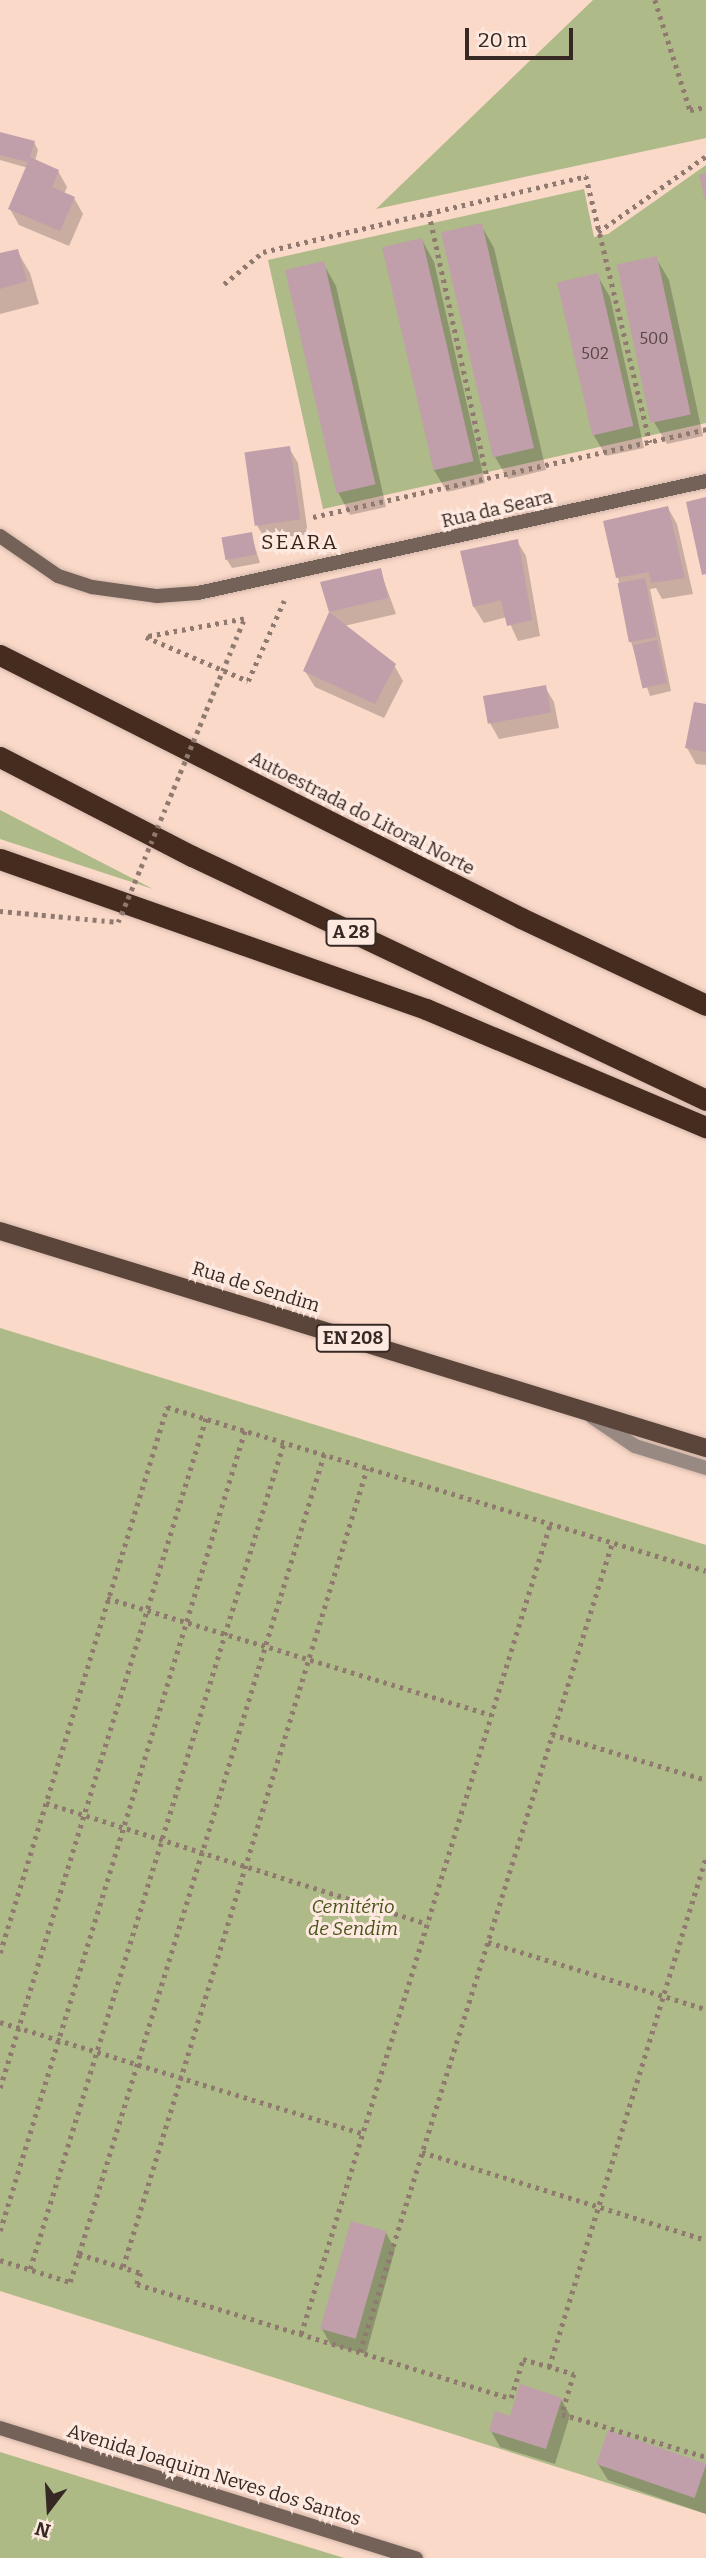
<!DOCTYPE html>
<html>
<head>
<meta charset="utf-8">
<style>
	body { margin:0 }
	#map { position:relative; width:706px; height:2558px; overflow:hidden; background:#fad9c9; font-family:Bitter,serif }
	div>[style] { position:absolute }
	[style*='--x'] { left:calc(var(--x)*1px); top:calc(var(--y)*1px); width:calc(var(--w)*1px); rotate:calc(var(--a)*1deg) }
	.green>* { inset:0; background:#aeba88 }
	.forest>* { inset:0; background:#aeba86 }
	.shadow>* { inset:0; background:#0003 }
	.building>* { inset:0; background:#c09eaa; transform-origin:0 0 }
	.path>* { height:4.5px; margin-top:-2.25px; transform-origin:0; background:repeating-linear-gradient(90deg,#907a70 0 3.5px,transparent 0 8.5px) }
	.roads { filter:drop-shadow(0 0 2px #d3b6a8) drop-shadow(0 0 2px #d3b6a8) }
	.street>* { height:14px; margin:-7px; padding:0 7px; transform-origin:7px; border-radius:7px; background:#988a83 }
	.secondary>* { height:14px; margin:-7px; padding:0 7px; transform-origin:7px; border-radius:7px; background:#746157 }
	.primary>* { height:18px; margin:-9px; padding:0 9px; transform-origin:9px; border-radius:9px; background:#5b4439 }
	.highway>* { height:21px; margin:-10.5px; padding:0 10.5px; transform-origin:10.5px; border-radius:10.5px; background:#452c1f }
	.path-bridge>* { height:4.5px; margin-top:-2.25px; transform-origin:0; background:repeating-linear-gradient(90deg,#907a70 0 3.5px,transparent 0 8.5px) }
	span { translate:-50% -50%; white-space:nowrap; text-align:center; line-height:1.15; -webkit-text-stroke:6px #fee9e0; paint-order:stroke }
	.number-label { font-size:16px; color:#584645 }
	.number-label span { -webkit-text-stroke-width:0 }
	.shield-label span { padding:2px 5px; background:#fee9e0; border:2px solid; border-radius:5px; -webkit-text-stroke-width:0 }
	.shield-label { font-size:18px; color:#362923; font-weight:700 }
	.street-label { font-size:19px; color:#362923 }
	.park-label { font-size:19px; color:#485319; font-style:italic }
	.neighbourhood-label { font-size:21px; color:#3c2317; letter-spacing:2px }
	.north { position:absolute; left:14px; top:2474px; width:70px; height:70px; -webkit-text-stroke:5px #fee9e0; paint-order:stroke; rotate:197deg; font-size:19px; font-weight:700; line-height:28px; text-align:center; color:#362923 }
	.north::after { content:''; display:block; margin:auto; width:24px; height:32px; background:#362923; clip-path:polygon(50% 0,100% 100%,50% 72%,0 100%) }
	.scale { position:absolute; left:465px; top:28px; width:108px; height:32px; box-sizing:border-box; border:4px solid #362923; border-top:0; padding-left:9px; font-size:21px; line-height:24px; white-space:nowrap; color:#362923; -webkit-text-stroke:5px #fee9e0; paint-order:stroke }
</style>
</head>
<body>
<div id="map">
	<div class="green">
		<div style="clip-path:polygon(593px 0,706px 0,706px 138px,376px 209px)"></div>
		<div style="clip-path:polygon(706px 165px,706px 423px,323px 509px,268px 260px,584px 189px,594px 237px,608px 234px)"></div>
		<div style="clip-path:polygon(0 809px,0 810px,153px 889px,0 839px)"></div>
		<div style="clip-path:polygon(0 1328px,706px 1545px,706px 2514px,0 2291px)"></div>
	</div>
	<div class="forest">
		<div style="clip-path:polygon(0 2452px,344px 2558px,0 2558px)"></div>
	</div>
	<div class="shadow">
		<div style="clip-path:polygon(0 133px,34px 142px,38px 150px,35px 161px,58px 171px,67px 187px,64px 194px,74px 198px,83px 214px,69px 246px,19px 225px,10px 209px,28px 168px,0 160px)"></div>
		<div style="clip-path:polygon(481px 225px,494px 248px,546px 470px,508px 479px,495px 457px,443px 234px)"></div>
		<div style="clip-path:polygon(422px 240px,434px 262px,485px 483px,447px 492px,434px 470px,384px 248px)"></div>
		<div style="clip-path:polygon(17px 251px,30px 273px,39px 304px,0 314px,0 255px)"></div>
		<div style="clip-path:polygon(656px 258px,669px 280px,703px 436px,667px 444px,654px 422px)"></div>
		<div style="clip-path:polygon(323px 263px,336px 286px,386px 507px,350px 515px,338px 492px)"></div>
		<div style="clip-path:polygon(597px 275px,610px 297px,644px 448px,606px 456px,593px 434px)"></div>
		<div style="clip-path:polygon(289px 448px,298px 463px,308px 534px,266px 540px,256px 524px)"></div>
		<div style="clip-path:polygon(668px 508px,677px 524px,693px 594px,662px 599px,656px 588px,650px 589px,671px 691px,650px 696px,631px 642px,618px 577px)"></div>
		<div style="clip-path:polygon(251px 534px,260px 563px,232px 568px,227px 560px)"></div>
		<div style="clip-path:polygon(517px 541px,526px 556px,540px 636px,518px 641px,507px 617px,484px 623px,474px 607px,462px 552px)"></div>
		<div style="clip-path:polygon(380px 570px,396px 614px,344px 626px,394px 665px,403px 681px,384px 718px,315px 687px,305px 671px,330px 612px,322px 583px)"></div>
		<div style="clip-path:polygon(545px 687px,554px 702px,559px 728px,499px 739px,490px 723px)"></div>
		<div style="clip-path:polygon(706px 706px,706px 765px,696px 764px,687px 748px)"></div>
		<div style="clip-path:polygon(386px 2233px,395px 2249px,366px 2354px,331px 2345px,322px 2329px)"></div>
		<div style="clip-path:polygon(561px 2399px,570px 2415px,555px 2464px,500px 2447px,491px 2431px)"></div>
		<div style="clip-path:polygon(609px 2433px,706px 2466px,706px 2514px,608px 2480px,598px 2464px)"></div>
	</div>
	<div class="building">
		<div style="clip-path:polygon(0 132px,35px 141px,30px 157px,59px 170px,52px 187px,75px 197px,60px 231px,8px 209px,28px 162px,0 155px)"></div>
		<div style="clip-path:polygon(706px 173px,706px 200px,705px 200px,699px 175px)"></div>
		<div style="left:482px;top:223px;width:231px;height:42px;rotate:77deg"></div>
		<div style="left:422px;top:238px;width:229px;height:41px;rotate:77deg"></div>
		<div style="clip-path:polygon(18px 249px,27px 281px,0 289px,0 253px)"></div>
		<div style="left:657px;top:256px;width:162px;height:41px;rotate:78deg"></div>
		<div style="left:324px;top:261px;width:229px;height:40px;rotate:77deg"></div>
		<div style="left:598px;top:273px;width:157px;height:42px;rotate:77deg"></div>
		<div style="left:290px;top:446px;width:74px;height:46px;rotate:82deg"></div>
		<div style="clip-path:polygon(706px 497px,706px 574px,702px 575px,686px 502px)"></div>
		<div style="clip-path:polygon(668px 506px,685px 578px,651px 583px,649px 572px,616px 578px,603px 521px)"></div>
		<div style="left:252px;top:532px;width:23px;height:31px;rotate:80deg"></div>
		<div style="clip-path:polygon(518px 539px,532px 620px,507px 626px,501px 600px,473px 607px,460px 551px)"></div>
		<div style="clip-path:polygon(381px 568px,388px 598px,329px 612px,396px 664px,375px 704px,303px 671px,329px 612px,320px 582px)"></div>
		<div style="left:645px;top:578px;width:60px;height:28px;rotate:79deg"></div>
		<div style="left:657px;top:640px;width:44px;height:25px;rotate:77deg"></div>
		<div style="left:546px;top:685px;width:28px;height:64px;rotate:80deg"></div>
		<div style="clip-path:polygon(694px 702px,706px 704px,706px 752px,685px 748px)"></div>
		<div style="left:351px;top:2221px;width:37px;height:112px;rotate:16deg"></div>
		<div style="clip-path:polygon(520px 2384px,562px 2398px,546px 2449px,489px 2431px,495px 2411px,510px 2416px)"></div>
		<div style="left:608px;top:2430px;width:104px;height:36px;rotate:19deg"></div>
	</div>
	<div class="path">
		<div style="--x:655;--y:0;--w:115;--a:72.3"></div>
		<div style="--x:690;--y:110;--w:16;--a:-11"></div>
		<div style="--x:429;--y:213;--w:270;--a:77.6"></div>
		<div style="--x:598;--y:232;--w:132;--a:-35.1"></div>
		<div style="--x:224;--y:284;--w:50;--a:-39.4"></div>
		<div style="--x:263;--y:252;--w:332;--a:-13.2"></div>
		<div style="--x:586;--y:176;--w:274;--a:76.5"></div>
		<div style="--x:313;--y:517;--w:403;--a:-12.6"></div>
		<div style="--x:244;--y:619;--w:100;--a:169.6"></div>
		<div style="--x:146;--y:637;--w:111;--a:23.3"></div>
		<div style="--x:248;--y:681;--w:88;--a:-65.8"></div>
		<div style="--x:107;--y:1598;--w:401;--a:16.9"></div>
		<div style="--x:552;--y:1734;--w:161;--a:16.6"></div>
		<div style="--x:46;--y:1803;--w:400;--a:17.6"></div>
		<div style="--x:488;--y:1942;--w:228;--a:17.1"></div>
		<div style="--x:0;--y:1953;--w:571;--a:-72.99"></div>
		<div style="--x:167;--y:1407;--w:563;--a:16.92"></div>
		<div style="--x:0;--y:2022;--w:380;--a:17.1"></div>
		<div style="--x:0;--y:2088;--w:701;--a:-72.91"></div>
		<div style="--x:422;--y:2152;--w:297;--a:17.2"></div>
		<div style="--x:0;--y:2231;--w:838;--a:-72.99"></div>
		<div style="--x:79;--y:2254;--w:837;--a:-72.97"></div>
		<div style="--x:0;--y:2260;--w:73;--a:17.4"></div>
		<div style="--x:70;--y:2282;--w:29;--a:-72"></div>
		<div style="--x:79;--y:2254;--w:65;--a:17"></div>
		<div style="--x:141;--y:2273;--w:12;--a:110"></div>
		<div style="--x:137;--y:2284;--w:391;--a:17"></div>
		<div style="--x:511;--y:2398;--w:41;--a:-72.9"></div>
		<div style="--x:523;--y:2359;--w:53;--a:16.4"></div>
		<div style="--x:574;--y:2374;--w:42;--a:106.7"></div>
		<div style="--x:562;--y:2414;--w:150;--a:16.6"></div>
		<div style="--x:123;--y:2267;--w:835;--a:-73.02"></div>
		<div style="--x:30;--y:2269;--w:865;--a:-72.93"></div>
		<div style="--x:301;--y:2334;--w:847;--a:-72.91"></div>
		<div style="--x:360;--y:2352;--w:847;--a:-72.7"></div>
		<div style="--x:549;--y:2367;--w:534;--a:-72.89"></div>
	</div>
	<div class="roads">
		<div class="street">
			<div style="--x:592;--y:1417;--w:52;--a:34"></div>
			<div style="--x:635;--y:1446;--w:74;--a:17.2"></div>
		</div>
		<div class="secondary">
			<div style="--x:0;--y:536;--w:70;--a:34.6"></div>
			<div style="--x:58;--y:576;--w:36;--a:18"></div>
			<div style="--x:92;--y:587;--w:66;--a:7.9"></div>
			<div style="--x:157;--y:596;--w:41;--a:-4.2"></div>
			<div style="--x:198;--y:593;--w:520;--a:-12.43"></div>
			<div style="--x:0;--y:2428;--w:436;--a:17.4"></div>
		</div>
		<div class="primary">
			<div style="--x:0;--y:1231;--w:739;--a:17.09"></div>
		</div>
		<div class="highway">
			<div style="--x:0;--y:655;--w:584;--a:26.78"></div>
			<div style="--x:521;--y:918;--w:204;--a:25.2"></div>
			<div style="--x:0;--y:757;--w:216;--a:27.3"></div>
			<div style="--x:192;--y:856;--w:569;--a:25.39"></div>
			<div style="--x:0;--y:859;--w:452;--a:19.4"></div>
			<div style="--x:426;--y:1009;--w:304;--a:22.9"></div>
		</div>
	</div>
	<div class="path-bridge">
		<div style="--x:0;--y:911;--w:119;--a:5.3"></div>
		<div style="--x:118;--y:922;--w:328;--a:-67.4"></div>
	</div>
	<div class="number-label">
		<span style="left:654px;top:339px">500</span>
		<span style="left:595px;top:354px">502</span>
	</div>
	<div class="shield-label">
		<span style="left:351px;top:932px">A 28</span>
		<span style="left:353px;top:1338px">EN 208</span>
	</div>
	<div class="street-label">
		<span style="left:497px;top:509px;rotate:-13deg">Rua da Seara</span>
		<span style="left:362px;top:813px;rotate:27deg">Autoestrada do Litoral Norte</span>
		<span style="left:256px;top:1287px;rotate:17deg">Rua de Sendim</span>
		<span style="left:214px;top:2475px;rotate:17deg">Avenida Joaquim Neves dos Santos</span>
	</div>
	<div class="park-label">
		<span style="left:353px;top:1918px">Cemitério<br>de Sendim</span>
	</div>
	<div class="neighbourhood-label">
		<span style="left:300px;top:542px">SEARA</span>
	</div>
	<div class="north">N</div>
	<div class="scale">20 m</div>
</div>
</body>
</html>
